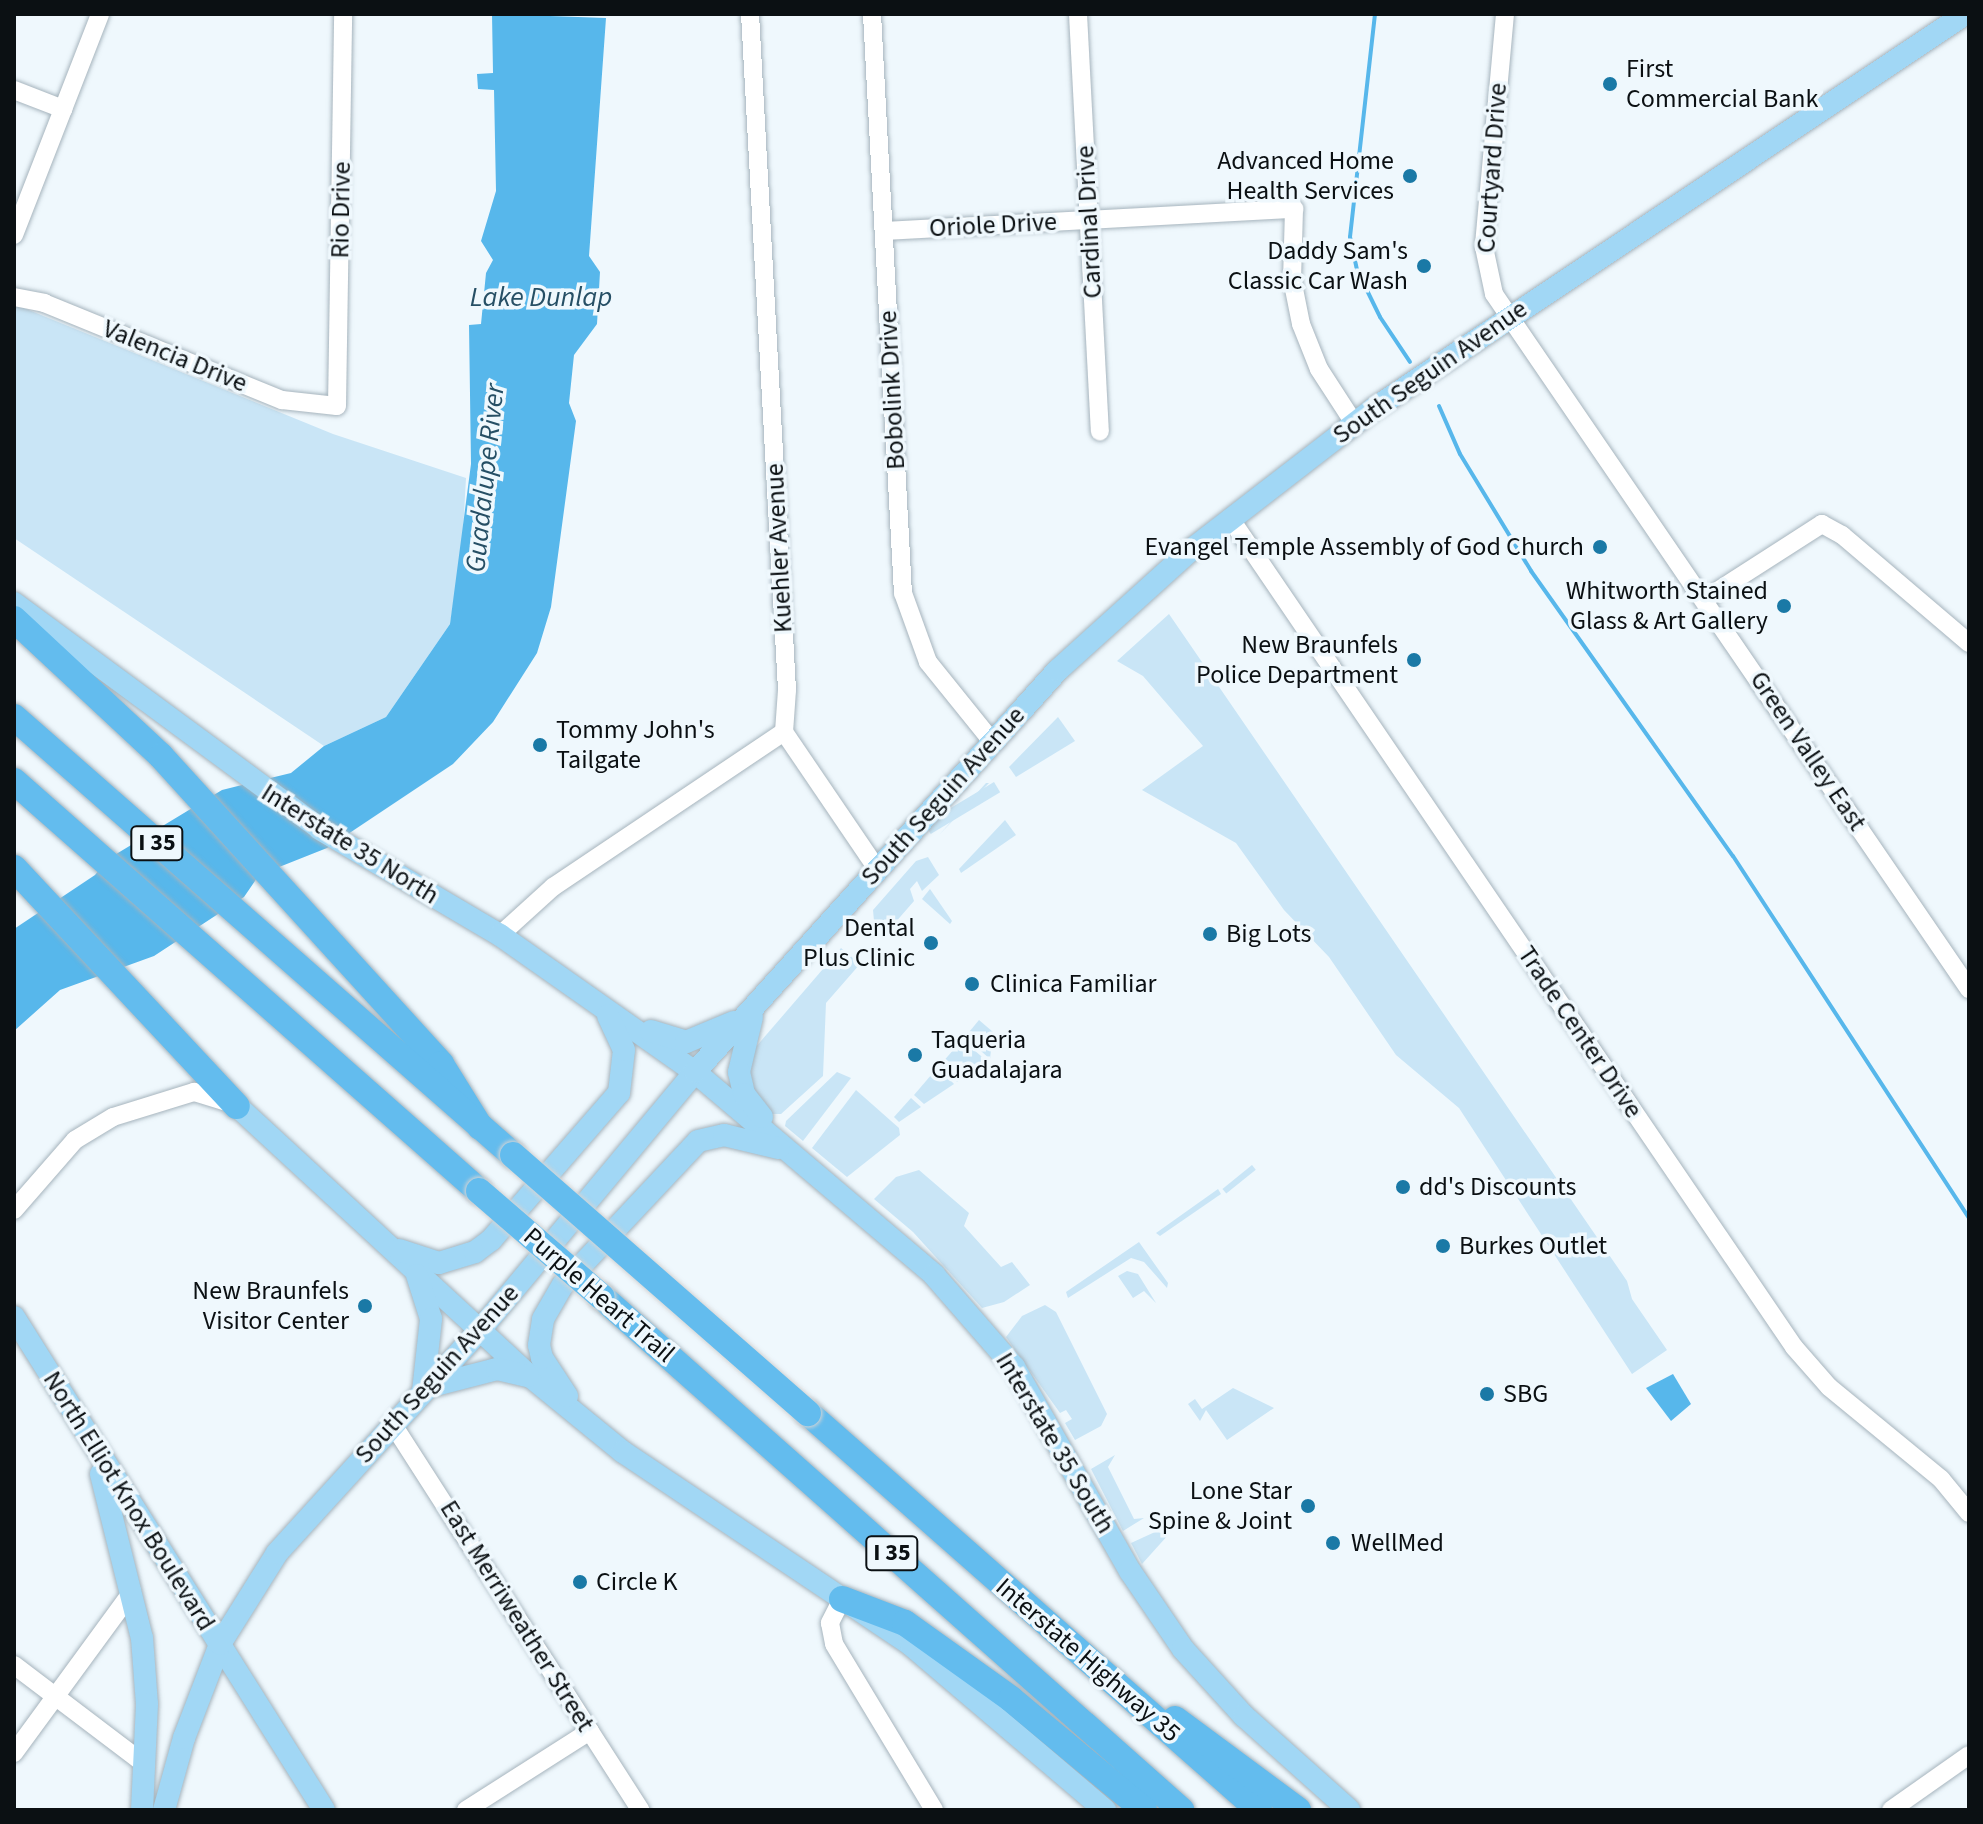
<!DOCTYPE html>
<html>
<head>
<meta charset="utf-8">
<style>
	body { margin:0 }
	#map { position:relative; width:1983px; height:1824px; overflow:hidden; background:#eff8fd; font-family:"Source Sans 3",sans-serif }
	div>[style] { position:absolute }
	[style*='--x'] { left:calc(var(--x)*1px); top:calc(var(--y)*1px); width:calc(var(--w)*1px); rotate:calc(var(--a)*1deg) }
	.green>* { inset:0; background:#c9e5f6; transform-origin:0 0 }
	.water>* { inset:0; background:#57b7eb }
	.stream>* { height:4px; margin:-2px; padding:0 2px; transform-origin:2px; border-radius:2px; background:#57b7eb }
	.roads { filter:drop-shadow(0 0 2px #a6b4bd) drop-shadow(0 0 2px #a6b4bd) }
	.minor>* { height:18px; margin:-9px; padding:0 9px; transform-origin:9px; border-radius:9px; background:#fff }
	.major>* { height:22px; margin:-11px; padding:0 11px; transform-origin:11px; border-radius:11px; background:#a1d7f5 }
	.highway>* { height:26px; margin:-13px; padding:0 13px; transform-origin:13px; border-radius:13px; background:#63bcee }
	.bridges { filter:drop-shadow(0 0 2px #d3d4d5) drop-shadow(0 0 2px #d3d4d5) }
	.highway-bridge>* { height:26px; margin:-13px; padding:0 13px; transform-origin:13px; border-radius:13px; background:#63bcee }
	.dots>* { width:22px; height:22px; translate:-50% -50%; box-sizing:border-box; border:4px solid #eff8fd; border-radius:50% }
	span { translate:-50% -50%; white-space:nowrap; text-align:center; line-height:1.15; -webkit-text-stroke:7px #eff8fd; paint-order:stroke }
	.shield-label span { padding:2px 6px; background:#eff8fd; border:2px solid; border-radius:6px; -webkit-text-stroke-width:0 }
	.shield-label { font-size:24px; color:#0b1013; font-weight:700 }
	.poi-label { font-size:26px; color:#0b1013 }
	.left { translate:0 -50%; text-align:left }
	.right { translate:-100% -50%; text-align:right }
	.street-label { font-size:26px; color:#0b1013 }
	.water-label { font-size:28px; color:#264f65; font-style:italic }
	.frame { position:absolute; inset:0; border:16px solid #0b1013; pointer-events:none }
</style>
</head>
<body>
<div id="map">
	<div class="green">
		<div style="clip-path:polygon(14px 304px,333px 434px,466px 478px,462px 550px,450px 624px,386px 717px,324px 746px,14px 538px)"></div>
		<div style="clip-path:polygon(1169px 614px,1627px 1281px,1632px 1299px,1667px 1350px,1632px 1374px,1459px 1108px,1396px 1055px,1329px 957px,1284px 910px,1236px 843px,1142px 790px,1203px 746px,1143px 676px,1117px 661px)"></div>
		<div style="clip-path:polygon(1058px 717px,1075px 741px,1016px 777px,1009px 767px)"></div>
		<div style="left:994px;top:782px;width:12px;height:81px;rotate:59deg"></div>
		<div style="clip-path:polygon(986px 783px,989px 783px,939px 835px)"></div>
		<div style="clip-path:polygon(1005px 820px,1016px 835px,961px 873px,959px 869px)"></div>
		<div style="clip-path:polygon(928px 857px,939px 875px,922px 891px,917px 881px,910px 889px,914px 901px,887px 932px,874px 921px,873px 910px,916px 861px)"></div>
		<div style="clip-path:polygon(930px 889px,952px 921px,950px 924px,922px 899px)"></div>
		<div style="clip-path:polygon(841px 948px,860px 964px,826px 1003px,823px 1076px,781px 1114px,771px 1114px,752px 1093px,748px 1075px,755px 1048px)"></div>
		<div style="clip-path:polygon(979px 1020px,993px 1032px,990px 1059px,965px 1037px)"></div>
		<div style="clip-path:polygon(962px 1040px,987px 1061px,957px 1082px,941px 1064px)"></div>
		<div style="clip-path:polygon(938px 1067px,954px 1084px,924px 1104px,914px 1095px)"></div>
		<div style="clip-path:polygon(837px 1072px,851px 1078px,803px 1141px,785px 1126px,786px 1121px)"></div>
		<div style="clip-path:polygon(856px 1090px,899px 1128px,900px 1135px,847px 1177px,812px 1148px)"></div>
		<div style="clip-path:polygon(911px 1098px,921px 1107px,899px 1122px,894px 1117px)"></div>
		<div style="left:1252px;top:1165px;width:6px;height:38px;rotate:51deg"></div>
		<div style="clip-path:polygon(919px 1170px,969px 1213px,964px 1226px,1001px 1267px,1012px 1262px,1030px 1285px,1004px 1302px,982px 1308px,913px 1232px,874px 1199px,896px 1177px)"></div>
		<div style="clip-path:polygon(1218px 1189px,1221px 1194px,1160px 1236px,1156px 1233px)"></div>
		<div style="clip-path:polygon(1139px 1242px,1168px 1283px,1167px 1288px,1144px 1262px,1131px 1258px,1068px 1298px,1066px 1292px)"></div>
		<div style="clip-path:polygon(1127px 1271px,1138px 1274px,1156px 1303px,1144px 1291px,1133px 1298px,1118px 1276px)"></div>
		<div style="clip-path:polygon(1045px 1305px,1056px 1312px,1107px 1414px,1101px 1426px,1075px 1440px,1065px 1423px,1072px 1419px,1066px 1410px,1060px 1413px,1006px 1337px,1022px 1316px)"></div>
		<div style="clip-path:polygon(1233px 1388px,1274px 1408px,1227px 1440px,1206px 1410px,1200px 1421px,1188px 1404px,1195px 1399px,1202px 1409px)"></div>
		<div style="clip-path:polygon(1115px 1455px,1108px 1467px,1134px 1519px,1144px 1518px,1123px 1531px,1091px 1469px)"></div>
		<div style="clip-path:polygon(1155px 1532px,1169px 1534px,1142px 1564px,1131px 1543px)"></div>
	</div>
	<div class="water">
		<div style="clip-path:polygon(492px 14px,606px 18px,589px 256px,600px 272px,597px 324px,574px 355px,569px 403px,576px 421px,551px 607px,537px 653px,493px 722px,453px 764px,327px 848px,259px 875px,244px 897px,154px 956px,60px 990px,14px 1031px,14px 929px,95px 875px,108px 859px,222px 790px,291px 773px,324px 746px,386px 717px,450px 624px,471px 464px,469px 325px,481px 324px,486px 273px,493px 260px,481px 241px,496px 191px,494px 90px,478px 89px,477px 74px,493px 73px)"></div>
		<div style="clip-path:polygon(1673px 1374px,1691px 1404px,1671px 1421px,1646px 1388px)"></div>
	</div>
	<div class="stream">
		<div style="--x:1375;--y:14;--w:224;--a:96.4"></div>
		<div style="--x:1350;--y:237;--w:34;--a:78"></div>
		<div style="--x:1357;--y:270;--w:52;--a:63.9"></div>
		<div style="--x:1380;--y:317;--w:54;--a:56.3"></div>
		<div style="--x:1439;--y:406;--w:52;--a:66.4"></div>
		<div style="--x:1460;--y:454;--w:137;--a:58.7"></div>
		<div style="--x:1531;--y:571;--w:349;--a:54.7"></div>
		<div style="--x:1733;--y:856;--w:432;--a:56.9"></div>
	</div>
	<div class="roads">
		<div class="minor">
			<div style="--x:872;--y:14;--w:580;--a:86.94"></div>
			<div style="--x:903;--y:593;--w:73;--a:70.1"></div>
			<div style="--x:928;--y:662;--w:100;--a:51.1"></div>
			<div style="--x:1078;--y:14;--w:418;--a:87"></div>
			<div style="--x:1505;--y:14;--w:234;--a:95.2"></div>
			<div style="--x:1484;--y:247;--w:48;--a:78"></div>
			<div style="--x:1494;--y:294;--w:842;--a:55.65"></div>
			<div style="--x:14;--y:90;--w:53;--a:21.2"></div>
			<div style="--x:884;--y:231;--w:411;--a:-3.1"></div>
			<div style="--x:1294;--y:209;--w:70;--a:91.6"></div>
			<div style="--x:1292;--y:279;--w:46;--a:78.7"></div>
			<div style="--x:1301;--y:324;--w:48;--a:68.2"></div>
			<div style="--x:1319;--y:369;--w:64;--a:57.1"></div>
			<div style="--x:14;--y:235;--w:237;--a:-68.7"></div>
			<div style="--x:14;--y:297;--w:31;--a:11"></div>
			<div style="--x:44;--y:303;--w:257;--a:22.2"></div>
			<div style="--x:282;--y:400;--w:55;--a:6.2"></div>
			<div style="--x:337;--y:406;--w:392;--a:-89.1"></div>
			<div style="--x:1230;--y:518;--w:1003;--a:55.77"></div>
			<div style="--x:1794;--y:1347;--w:53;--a:48.8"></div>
			<div style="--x:1829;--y:1387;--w:145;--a:39.4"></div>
			<div style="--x:1941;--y:1479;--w:44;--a:50.5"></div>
			<div style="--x:1705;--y:599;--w:139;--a:-32.7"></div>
			<div style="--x:1822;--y:524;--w:23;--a:29"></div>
			<div style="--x:1842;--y:535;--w:167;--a:40.4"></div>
			<div style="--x:784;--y:732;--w:166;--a:55.8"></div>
			<div style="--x:500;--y:935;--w:72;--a:-42.2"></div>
			<div style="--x:553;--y:887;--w:278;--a:-33.9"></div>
			<div style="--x:784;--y:732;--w:42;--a:-85.9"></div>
			<div style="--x:787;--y:690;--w:677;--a:-93.13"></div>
			<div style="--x:14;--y:1210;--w:93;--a:-48.9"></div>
			<div style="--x:75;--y:1140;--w:44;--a:-31.2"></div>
			<div style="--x:113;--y:1117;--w:85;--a:-17.2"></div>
			<div style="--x:194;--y:1092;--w:39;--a:17"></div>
			<div style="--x:392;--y:1423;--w:460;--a:57.3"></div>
			<div style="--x:842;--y:1599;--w:27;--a:117"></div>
			<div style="--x:830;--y:1623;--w:21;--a:79"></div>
			<div style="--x:834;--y:1644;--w:194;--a:58.9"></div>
			<div style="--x:14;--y:1665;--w:162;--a:37.2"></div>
			<div style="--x:14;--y:1753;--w:200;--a:-53.8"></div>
			<div style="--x:466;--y:1810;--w:147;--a:-32.5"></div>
			<div style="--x:1891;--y:1810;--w:95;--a:-35.2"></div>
		</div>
		<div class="major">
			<div style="--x:14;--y:603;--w:380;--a:36.4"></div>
			<div style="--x:320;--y:829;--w:209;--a:30.5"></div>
			<div style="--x:500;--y:935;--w:238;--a:35.1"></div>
			<div style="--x:695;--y:1072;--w:314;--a:40.3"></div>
			<div style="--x:934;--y:1275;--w:122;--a:49"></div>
			<div style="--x:1014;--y:1367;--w:235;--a:60.4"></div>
			<div style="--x:1130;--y:1571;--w:94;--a:55.8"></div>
			<div style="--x:1183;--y:1649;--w:91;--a:47.7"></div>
			<div style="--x:1244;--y:1716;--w:141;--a:41.8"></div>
			<div style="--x:752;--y:1017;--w:57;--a:103.3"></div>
			<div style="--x:739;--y:1072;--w:23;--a:77"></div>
			<div style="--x:744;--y:1094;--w:29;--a:52"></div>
			<div style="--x:651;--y:1031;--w:37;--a:17"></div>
			<div style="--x:686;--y:1042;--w:52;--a:-22.6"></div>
			<div style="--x:237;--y:1106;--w:400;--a:42.7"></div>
			<div style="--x:531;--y:1377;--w:119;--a:39.2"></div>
			<div style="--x:623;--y:1452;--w:347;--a:33.8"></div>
			<div style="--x:911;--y:1645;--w:255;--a:40.4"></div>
			<div style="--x:399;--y:1250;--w:42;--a:18"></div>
			<div style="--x:439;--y:1263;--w:38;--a:-17"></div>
			<div style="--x:475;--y:1252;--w:20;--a:-37"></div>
			<div style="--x:491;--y:1240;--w:195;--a:-49"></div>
			<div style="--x:619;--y:1093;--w:43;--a:-83.4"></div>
			<div style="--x:624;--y:1050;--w:38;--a:-115"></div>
			<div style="--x:417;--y:1275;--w:46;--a:72.3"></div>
			<div style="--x:431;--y:1319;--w:73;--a:96.3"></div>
			<div style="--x:14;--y:1317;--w:582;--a:57.84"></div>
			<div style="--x:435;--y:1385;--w:64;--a:-14.5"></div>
			<div style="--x:497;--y:1369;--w:32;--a:13"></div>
			<div style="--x:567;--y:1396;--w:45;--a:-123.3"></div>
			<div style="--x:542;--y:1358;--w:13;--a:-103"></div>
			<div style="--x:539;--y:1345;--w:26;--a:-81"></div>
			<div style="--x:543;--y:1319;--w:39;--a:-60"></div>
			<div style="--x:563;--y:1285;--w:197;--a:-46.8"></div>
			<div style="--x:698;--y:1141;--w:27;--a:-13"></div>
			<div style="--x:724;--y:1135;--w:56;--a:13.5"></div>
			<div style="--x:101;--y:1474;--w:169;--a:76"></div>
			<div style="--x:142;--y:1638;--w:66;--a:85.7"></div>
			<div style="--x:147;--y:1704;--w:106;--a:92.7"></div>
			<div style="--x:164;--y:1810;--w:75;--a:-74.5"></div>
			<div style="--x:184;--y:1738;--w:101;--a:-69"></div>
			<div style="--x:220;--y:1644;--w:107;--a:-57.9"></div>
			<div style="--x:277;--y:1553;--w:302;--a:-47.7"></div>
			<div style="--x:480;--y:1330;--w:336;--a:-50.2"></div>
			<div style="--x:695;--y:1072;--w:542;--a:-47.92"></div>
			<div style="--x:1058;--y:670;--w:179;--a:-42.1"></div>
			<div style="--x:1191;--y:550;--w:232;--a:-37.7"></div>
			<div style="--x:1375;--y:408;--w:709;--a:-33.73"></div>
		</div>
		<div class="highway">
			<div style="--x:14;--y:619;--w:201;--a:43"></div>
			<div style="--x:161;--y:756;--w:416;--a:47.7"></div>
			<div style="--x:441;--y:1064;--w:74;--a:58.2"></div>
			<div style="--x:14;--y:717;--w:664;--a:41.28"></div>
			<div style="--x:14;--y:781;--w:620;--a:41.4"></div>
			<div style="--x:14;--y:868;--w:326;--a:46.9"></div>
			<div style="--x:602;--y:1297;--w:774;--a:41.54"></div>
			<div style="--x:808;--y:1413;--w:601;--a:41.36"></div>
			<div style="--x:842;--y:1599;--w:67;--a:20.9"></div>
			<div style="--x:905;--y:1623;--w:130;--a:35.6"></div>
			<div style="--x:1011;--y:1699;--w:173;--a:39.8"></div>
			<div style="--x:1175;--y:1719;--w:153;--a:36.5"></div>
		</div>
	</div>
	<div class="bridges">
		<div class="highway-bridge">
			<div style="--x:513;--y:1155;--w:392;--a:41.2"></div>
			<div style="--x:479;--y:1191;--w:162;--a:40.8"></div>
		</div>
	</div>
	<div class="dots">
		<div style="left:1610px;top:84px;background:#1a79a6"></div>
		<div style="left:1410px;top:176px;background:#1a79a6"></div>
		<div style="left:1424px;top:266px;background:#1a79a6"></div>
		<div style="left:1600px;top:547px;background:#1a79a6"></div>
		<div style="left:1784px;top:606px;background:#1a79a6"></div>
		<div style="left:1414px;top:660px;background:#1a79a6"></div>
		<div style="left:540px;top:745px;background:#1a79a6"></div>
		<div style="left:1210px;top:934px;background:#1a79a6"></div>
		<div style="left:931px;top:943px;background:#1a79a6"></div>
		<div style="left:972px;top:984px;background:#1a79a6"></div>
		<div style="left:915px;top:1055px;background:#1a79a6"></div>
		<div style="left:1403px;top:1187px;background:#1a79a6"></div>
		<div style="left:1443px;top:1246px;background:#1a79a6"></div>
		<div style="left:365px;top:1306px;background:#1a79a6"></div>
		<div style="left:1487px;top:1394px;background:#1a79a6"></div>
		<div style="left:1308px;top:1506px;background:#1a79a6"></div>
		<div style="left:1333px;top:1543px;background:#1a79a6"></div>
		<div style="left:580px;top:1582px;background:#1a79a6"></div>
	</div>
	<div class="shield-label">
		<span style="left:157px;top:843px">I 35</span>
		<span style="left:892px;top:1553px">I 35</span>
	</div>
	<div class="poi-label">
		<span class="left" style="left:1626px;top:84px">First<br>Commercial Bank</span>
		<span class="right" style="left:1394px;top:176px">Advanced Home<br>Health Services</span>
		<span class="right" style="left:1408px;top:266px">Daddy Sam's<br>Classic Car Wash</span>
		<span class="right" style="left:1584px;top:547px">Evangel Temple Assembly of God Church</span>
		<span class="right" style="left:1768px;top:606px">Whitworth Stained<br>Glass &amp; Art Gallery</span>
		<span class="right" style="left:1398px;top:660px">New Braunfels<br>Police Department</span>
		<span class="left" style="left:556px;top:745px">Tommy John's<br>Tailgate</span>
		<span class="right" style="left:915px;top:943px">Dental<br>Plus Clinic</span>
		<span class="left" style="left:1226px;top:934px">Big Lots</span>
		<span class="left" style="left:990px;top:984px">Clinica Familiar</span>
		<span class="left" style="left:931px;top:1055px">Taqueria<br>Guadalajara</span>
		<span class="left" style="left:1419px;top:1187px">dd's Discounts</span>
		<span class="left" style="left:1459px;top:1246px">Burkes Outlet</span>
		<span class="right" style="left:349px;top:1306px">New Braunfels<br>Visitor Center</span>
		<span class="left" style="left:1503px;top:1394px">SBG</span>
		<span class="right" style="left:1292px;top:1506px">Lone Star<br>Spine &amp; Joint</span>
		<span class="left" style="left:1351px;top:1543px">WellMed</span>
		<span class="left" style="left:596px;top:1582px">Circle K</span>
	</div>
	<div class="street-label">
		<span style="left:1492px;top:168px;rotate:-86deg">Courtyard Drive</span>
		<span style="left:341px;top:210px;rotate:-89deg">Rio Drive</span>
		<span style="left:1089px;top:222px;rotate:-93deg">Cardinal Drive</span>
		<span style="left:993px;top:225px;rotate:-3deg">Oriole Drive</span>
		<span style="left:175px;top:356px;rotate:22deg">Valencia Drive</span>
		<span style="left:1430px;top:372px;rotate:-35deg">South Seguin Avenue</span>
		<span style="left:892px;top:390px;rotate:-93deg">Bobolink Drive</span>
		<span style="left:779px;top:548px;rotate:-93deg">Kuehler Avenue</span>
		<span style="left:1808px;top:751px;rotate:56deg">Green Valley East</span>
		<span style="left:943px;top:796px;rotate:-48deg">South Seguin Avenue</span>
		<span style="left:350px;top:844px;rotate:32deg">Interstate 35 North</span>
		<span style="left:1580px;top:1032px;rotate:56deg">Trade Center Drive</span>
		<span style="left:599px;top:1295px;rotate:41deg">Purple Heart Trail</span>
		<span style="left:437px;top:1374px;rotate:-48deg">South Seguin Avenue</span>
		<span style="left:1055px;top:1443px;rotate:59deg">Interstate 35 South</span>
		<span style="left:129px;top:1501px;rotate:58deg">North Elliot Knox Boulevard</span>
		<span style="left:517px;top:1616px;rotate:58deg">East Merriweather Street</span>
		<span style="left:1088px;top:1660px;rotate:41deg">Interstate Highway 35</span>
	</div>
	<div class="water-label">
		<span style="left:541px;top:297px">Lake Dunlap</span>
		<span style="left:485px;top:478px;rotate:-84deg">Guadalupe River</span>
	</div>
	<div class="frame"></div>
</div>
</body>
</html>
